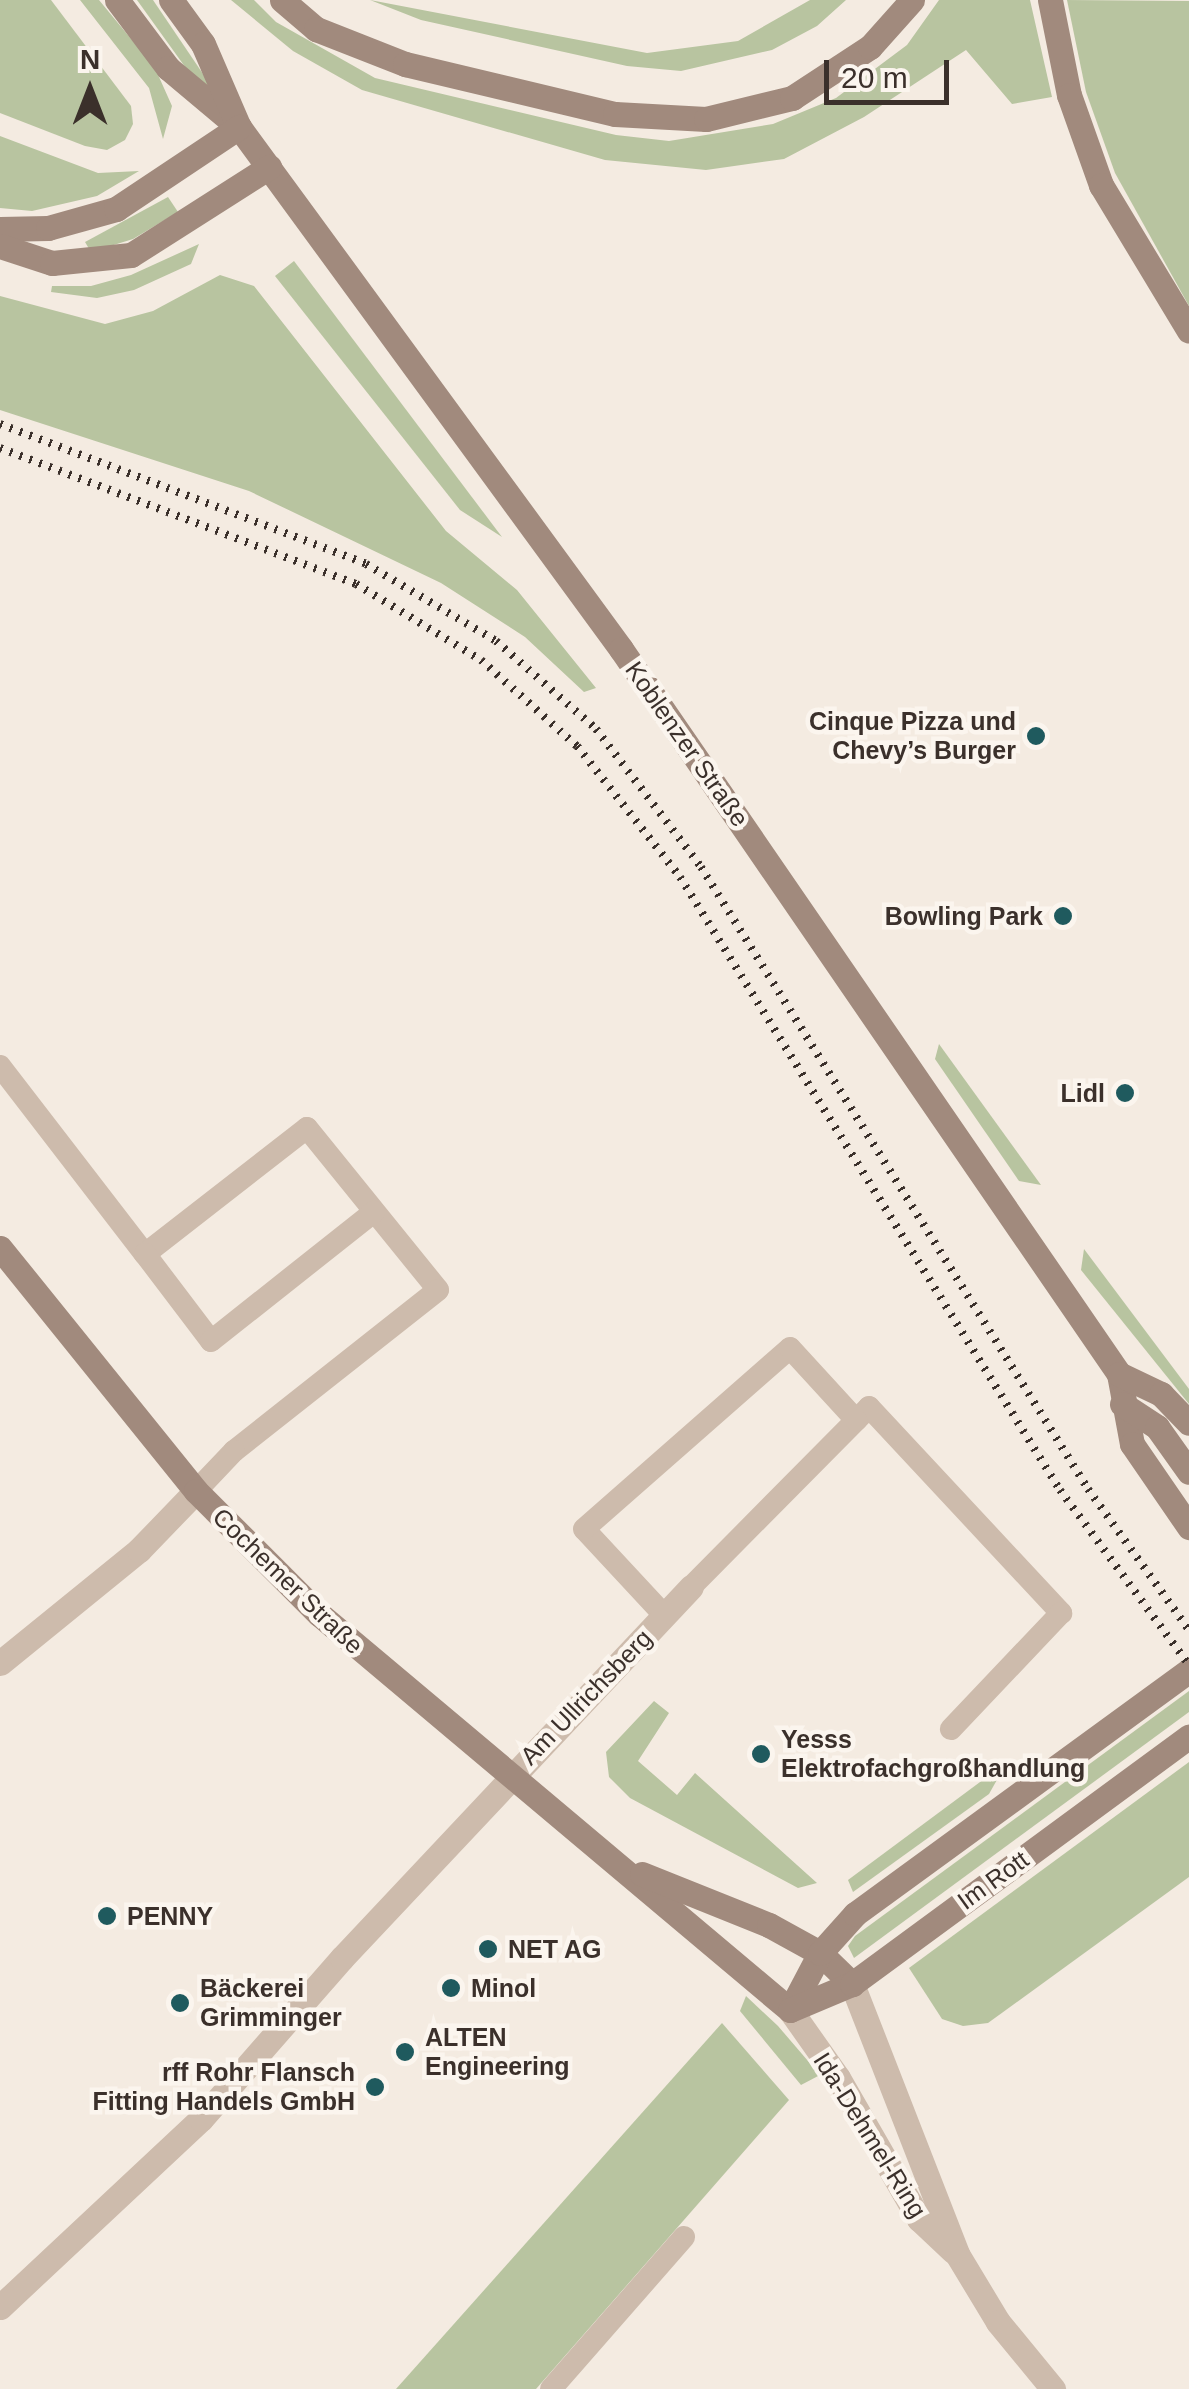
<!DOCTYPE html>
<html>
<head>
<meta charset="utf-8">
<style>
	body { margin:0 }
	#map { position:relative; width:1189px; height:2389px; overflow:hidden; background:#f4ebe1; font-family:Helvetica,sans-serif }
	div>[style] { position:absolute }
	[style*='--x'] { left:calc(var(--x)*1px); top:calc(var(--y)*1px); width:calc(var(--w)*1px); rotate:calc(var(--a)*1deg) }
	.green>* { inset:0; background:#b8c4a0 }
	.lane>* { height:22px; margin:-11px; padding:0 11px; transform-origin:11px; border-radius:11px; background:#cdbbac }
	.street>* { height:25px; margin:-12.5px; padding:0 12.5px; transform-origin:12.5px; border-radius:12.5px; background:#cdbbac }
	.secondary>* { height:25px; margin:-12.5px; padding:0 12.5px; transform-origin:12.5px; border-radius:12.5px; background:#a18a7d }
	.rail>* { height:8px; margin-top:-4px; transform-origin:0; background:repeating-linear-gradient(90deg,#3b302b 0 2.5px,transparent 0 10.5px) }
	.dots>* { width:28px; height:28px; translate:-50% -50%; box-sizing:border-box; border:5px solid #fbf5ee; border-radius:50% }
	span { translate:-50% -50%; white-space:nowrap; text-align:center; line-height:1.15; -webkit-text-stroke:9px #fbf5ee; paint-order:stroke }
	.poi-label { font-size:25px; color:#3b302b; font-weight:700 }
	.right { translate:-100% -50%; text-align:right }
	.left { translate:0 -50%; text-align:left }
	.street-label { font-size:25px; color:#3b302b }
	.north { position:absolute; left:40px; top:40px; width:100px; height:100px; -webkit-text-stroke:8px #fbf5ee; paint-order:stroke; rotate:0deg; font-size:28px; font-weight:700; line-height:40px; text-align:center; color:#3b302b }
	.north::after { content:''; display:block; margin:auto; width:35px; height:45px; background:#3b302b; clip-path:polygon(50% 0,100% 100%,50% 72%,0 100%) }
	.scale { position:absolute; left:824px; top:60px; width:125px; height:45px; box-sizing:border-box; border:5px solid #3b302b; border-top:0; padding-left:12px; font-size:30px; line-height:35px; white-space:nowrap; color:#3b302b; -webkit-text-stroke:8px #fbf5ee; paint-order:stroke }
</style>
</head>
<body>
<div id="map">
	<div class="green">
		<div style="clip-path:polygon(0 0,51px 0,131px 106px,133px 124px,125px 140px,107px 150px,85px 146px,0 113px)"></div>
		<div style="clip-path:polygon(80px 0,99px 0,155px 68px,172px 106px,163px 139px,149px 88px)"></div>
		<div style="clip-path:polygon(137px 0,153px 0,220px 99px,211px 103px)"></div>
		<div style="clip-path:polygon(231px 0,254px 0,276px 22px,375px 78px,616px 135px,669px 141px,773px 124px,836px 98px,907px 45px,939px 0,1030px 0,1052px 97px,1012px 104px,966px 50px,864px 117px,784px 159px,706px 170px,605px 160px,362px 90px,293px 51px)"></div>
		<div style="clip-path:polygon(370px 0,647px 53px,738px 41px,810px 0,846px 0,817px 26px,772px 50px,681px 71px,627px 66px,421px 20px)"></div>
		<div style="clip-path:polygon(1067px 0,1189px 1px,1189px 306px,1115px 173px,1086px 92px)"></div>
		<div style="clip-path:polygon(0 136px,98px 173px,139px 171px,97px 196px,32px 211px,0 208px)"></div>
		<div style="clip-path:polygon(168px 197px,178px 212px,133px 239px,91px 252px,85px 242px)"></div>
		<div style="clip-path:polygon(199px 244px,191px 264px,134px 290px,97px 298px,51px 292px,52px 286px,91px 286px,131px 275px)"></div>
		<div style="clip-path:polygon(294px 261px,502px 537px,460px 510px,275px 276px)"></div>
		<div style="clip-path:polygon(220px 275px,254px 286px,446px 531px,517px 590px,596px 688px,584px 692px,525px 637px,441px 583px,249px 491px,0 410px,0 296px,105px 324px,153px 311px)"></div>
		<div style="clip-path:polygon(939px 1044px,1041px 1185px,1019px 1181px,935px 1059px)"></div>
		<div style="clip-path:polygon(1084px 1249px,1189px 1389px,1189px 1404px,1081px 1270px)"></div>
		<div style="clip-path:polygon(1189px 1691px,1189px 1712px,854px 1958px,848px 1946px,855px 1936px)"></div>
		<div style="clip-path:polygon(654px 1701px,669px 1713px,638px 1761px,677px 1795px,695px 1773px,817px 1883px,798px 1888px,630px 1798px,609px 1777px,606px 1752px)"></div>
		<div style="clip-path:polygon(1007px 1762px,989px 1794px,853px 1892px,848px 1880px)"></div>
		<div style="clip-path:polygon(1189px 1762px,1189px 1877px,988px 2023px,963px 2026px,942px 2019px,909px 1968px)"></div>
		<div style="clip-path:polygon(746px 1996px,778px 2026px,820px 2075px,801px 2085px,740px 2011px)"></div>
		<div style="clip-path:polygon(722px 2023px,789px 2100px,536px 2389px,396px 2389px)"></div>
	</div>
	<div class="lane">
		<div style="--x:0;--y:1066;--w:237;--a:52.4"></div>
		<div style="--x:145;--y:1254;--w:205;--a:-37.9"></div>
		<div style="--x:307;--y:1128;--w:208;--a:51"></div>
		<div style="--x:438;--y:1290;--w:260;--a:141.7"></div>
		<div style="--x:234;--y:1451;--w:55;--a:133.5"></div>
		<div style="--x:145;--y:1254;--w:109;--a:52.8"></div>
		<div style="--x:211;--y:1341;--w:208;--a:-38.4"></div>
		<div style="--x:691;--y:1587;--w:253;--a:-45.3"></div>
		<div style="--x:869;--y:1407;--w:282;--a:47"></div>
		<div style="--x:1061;--y:1613;--w:160;--a:133.5"></div>
		<div style="--x:664;--y:1615;--w:117;--a:-132.9"></div>
		<div style="--x:584;--y:1529;--w:274;--a:-41.3"></div>
		<div style="--x:790;--y:1348;--w:98;--a:47.5"></div>
		<div style="--x:551;--y:2389;--w:202;--a:-48.8"></div>
	</div>
	<div class="street">
		<div style="--x:0;--y:1663;--w:179;--a:-39.1"></div>
		<div style="--x:139;--y:1550;--w:82;--a:-46"></div>
		<div style="--x:852;--y:1984;--w:290;--a:68.7"></div>
		<div style="--x:957;--y:2254;--w:79;--a:58.9"></div>
		<div style="--x:998;--y:2322;--w:87;--a:50.6"></div>
		<div style="--x:790;--y:2010;--w:83;--a:54.8"></div>
		<div style="--x:838;--y:2078;--w:163;--a:60.1"></div>
		<div style="--x:919;--y:2219;--w:47;--a:43.3"></div>
		<div style="--x:0;--y:2307;--w:275;--a:-43.1"></div>
		<div style="--x:201;--y:2119;--w:214;--a:-48.8"></div>
		<div style="--x:342;--y:1958;--w:509;--a:-46.75"></div>
	</div>
	<div class="secondary">
		<div style="--x:117;--y:0;--w:85;--a:53.1"></div>
		<div style="--x:168;--y:68;--w:87;--a:39.9"></div>
		<div style="--x:171;--y:0;--w:54;--a:54"></div>
		<div style="--x:203;--y:44;--w:90;--a:66.6"></div>
		<div style="--x:239;--y:127;--w:647;--a:53.8"></div>
		<div style="--x:621;--y:649;--w:880;--a:55.51"></div>
		<div style="--x:1119;--y:1374;--w:71;--a:79.5"></div>
		<div style="--x:1132;--y:1444;--w:101;--a:55.5"></div>
		<div style="--x:282;--y:0;--w:45;--a:40.5"></div>
		<div style="--x:316;--y:29;--w:96;--a:21.5"></div>
		<div style="--x:405;--y:64;--w:216;--a:13.4"></div>
		<div style="--x:615;--y:114;--w:91;--a:3.1"></div>
		<div style="--x:706;--y:119;--w:89;--a:-13.7"></div>
		<div style="--x:792;--y:98;--w:93;--a:-33.2"></div>
		<div style="--x:870;--y:47;--w:63;--a:-48.2"></div>
		<div style="--x:1050;--y:0;--w:97;--a:78.7"></div>
		<div style="--x:1069;--y:95;--w:96;--a:70.4"></div>
		<div style="--x:1101;--y:185;--w:170;--a:58.9"></div>
		<div style="--x:0;--y:229;--w:48;--a:-1.2"></div>
		<div style="--x:48;--y:228;--w:71;--a:-15.6"></div>
		<div style="--x:116;--y:209;--w:148;--a:-33.7"></div>
		<div style="--x:0;--y:246;--w:55;--a:18.1"></div>
		<div style="--x:52;--y:263;--w:79;--a:-5.8"></div>
		<div style="--x:131;--y:255;--w:164;--a:-32.5"></div>
		<div style="--x:0;--y:1248;--w:312;--a:51.1"></div>
		<div style="--x:196;--y:1491;--w:174;--a:45"></div>
		<div style="--x:319;--y:1614;--w:615;--a:40.06"></div>
		<div style="--x:1119;--y:1374;--w:47;--a:25.5"></div>
		<div style="--x:1161;--y:1394;--w:40;--a:46"></div>
		<div style="--x:1122;--y:1404;--w:42;--a:33.3"></div>
		<div style="--x:1157;--y:1427;--w:55;--a:54.6"></div>
		<div style="--x:642;--y:1874;--w:137;--a:21.9"></div>
		<div style="--x:769;--y:1925;--w:58;--a:28.8"></div>
		<div style="--x:820;--y:1953;--w:45;--a:44.1"></div>
		<div style="--x:790;--y:2010;--w:64;--a:-62.2"></div>
		<div style="--x:820;--y:1953;--w:52;--a:-48.1"></div>
		<div style="--x:855;--y:1914;--w:414;--a:-36.1"></div>
		<div style="--x:790;--y:2010;--w:67;--a:-22.8"></div>
		<div style="--x:852;--y:1984;--w:418;--a:-36.3"></div>
	</div>
	<div class="rail">
		<div style="--x:0;--y:424;--w:392;--a:20.9"></div>
		<div style="--x:366;--y:564;--w:151;--a:30.6"></div>
		<div style="--x:496;--y:641;--w:133;--a:41.3"></div>
		<div style="--x:596;--y:729;--w:173;--a:52.7"></div>
		<div style="--x:701;--y:867;--w:733;--a:58.11"></div>
		<div style="--x:1088;--y:1489;--w:173;--a:54.4"></div>
		<div style="--x:0;--y:448;--w:381;--a:20.9"></div>
		<div style="--x:356;--y:584;--w:146;--a:31.3"></div>
		<div style="--x:481;--y:660;--w:129;--a:41.9"></div>
		<div style="--x:577;--y:746;--w:167;--a:51.8"></div>
		<div style="--x:680;--y:877;--w:721;--a:58.21"></div>
		<div style="--x:1060;--y:1490;--w:217;--a:53.6"></div>
	</div>
	<div class="dots">
		<div style="left:1036px;top:736px;background:#1f5a5e"></div>
		<div style="left:1063px;top:916px;background:#1f5a5e"></div>
		<div style="left:1125px;top:1093px;background:#1f5a5e"></div>
		<div style="left:761px;top:1754px;background:#1f5a5e"></div>
		<div style="left:107px;top:1916px;background:#1f5a5e"></div>
		<div style="left:488px;top:1949px;background:#1f5a5e"></div>
		<div style="left:451px;top:1988px;background:#1f5a5e"></div>
		<div style="left:180px;top:2003px;background:#1f5a5e"></div>
		<div style="left:405px;top:2052px;background:#1f5a5e"></div>
		<div style="left:375px;top:2087px;background:#1f5a5e"></div>
	</div>
	<div class="poi-label">
		<span class="right" style="left:1016px;top:736px">Cinque Pizza und<br>Chevy’s Burger</span>
		<span class="right" style="left:1043px;top:916px">Bowling Park</span>
		<span class="right" style="left:1105px;top:1093px">Lidl</span>
		<span class="left" style="left:781px;top:1754px">Yesss<br>Elektrofachgroßhandlung</span>
		<span class="left" style="left:127px;top:1916px">PENNY</span>
		<span class="left" style="left:508px;top:1949px">NET AG</span>
		<span class="left" style="left:471px;top:1988px">Minol</span>
		<span class="left" style="left:200px;top:2003px">Bäckerei<br>Grimminger</span>
		<span class="left" style="left:425px;top:2052px">ALTEN<br>Engineering</span>
		<span class="right" style="left:355px;top:2087px">rff Rohr Flansch<br>Fitting Handels GmbH</span>
	</div>
	<div class="street-label">
		<span style="left:687px;top:744px;rotate:55deg">Koblenzer Straße</span>
		<span style="left:288px;top:1581px;rotate:44deg">Cochemer Straße</span>
		<span style="left:586px;top:1697px;rotate:-46deg">Am Ullrichsberg</span>
		<span style="left:993px;top:1880px;rotate:-36deg">Im Rott</span>
		<span style="left:870px;top:2135px;rotate:58deg">Ida-Dehmel-Ring</span>
	</div>
	<div class="north">N</div>
	<div class="scale">20 m</div>
</div>
</body>
</html>
